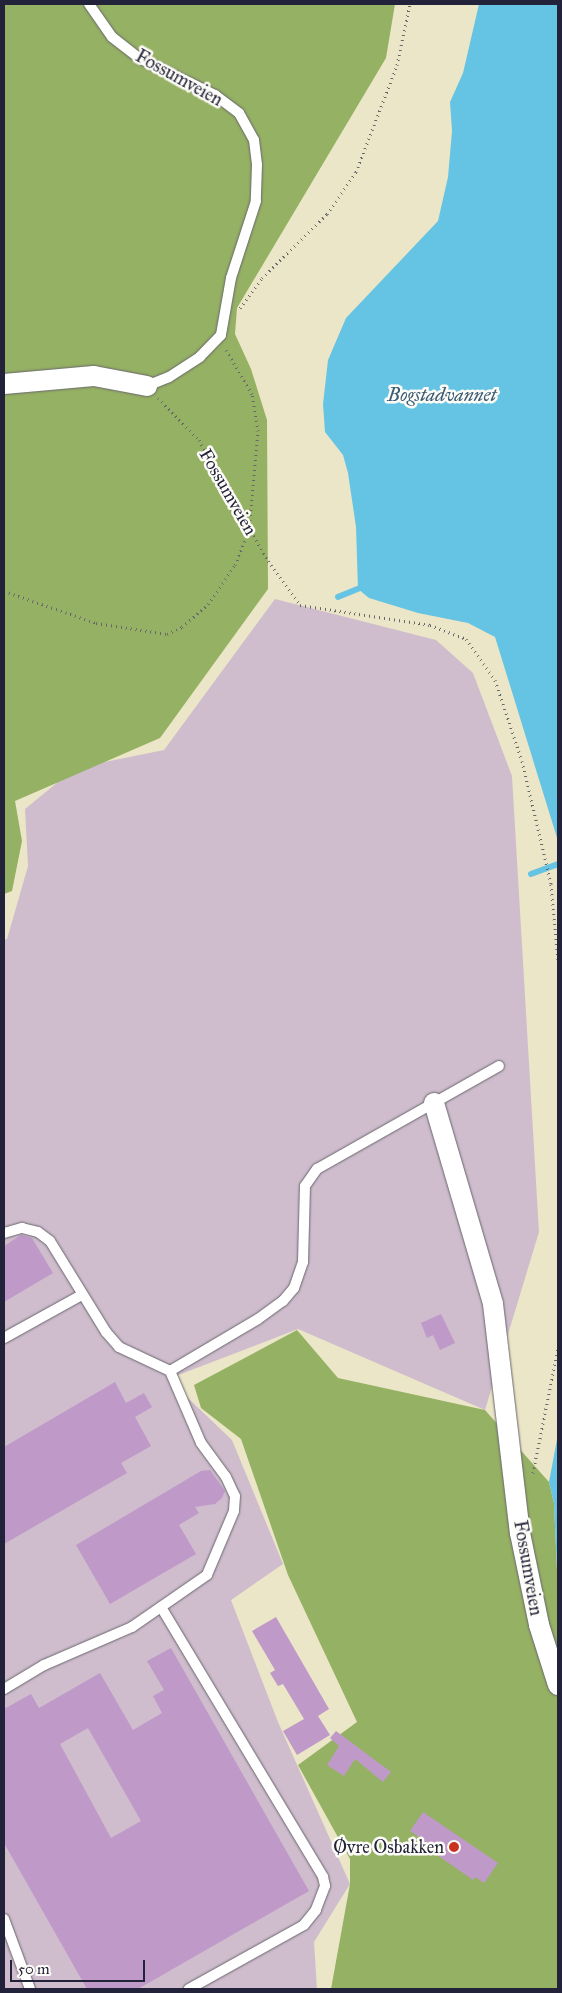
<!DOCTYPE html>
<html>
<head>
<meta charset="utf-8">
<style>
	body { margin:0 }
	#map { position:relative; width:562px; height:1993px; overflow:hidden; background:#ece6c8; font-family:"IM FELL Great Primer",serif }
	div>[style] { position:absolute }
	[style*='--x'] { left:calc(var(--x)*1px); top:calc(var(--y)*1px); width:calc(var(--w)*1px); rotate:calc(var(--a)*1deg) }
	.industrial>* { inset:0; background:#cfbdce }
	.forest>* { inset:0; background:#95b164 }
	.water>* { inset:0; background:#65c4e3 }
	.stream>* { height:5.5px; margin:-2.75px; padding:0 2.75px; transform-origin:2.75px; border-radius:2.75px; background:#65c4e3 }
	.building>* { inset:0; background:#bf99c8 }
	.path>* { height:3px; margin-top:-1.5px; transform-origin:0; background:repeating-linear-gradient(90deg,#69676c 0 1px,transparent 0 5px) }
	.roads { filter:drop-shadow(0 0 1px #69676c) drop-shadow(0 0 1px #69676c) }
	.lane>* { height:10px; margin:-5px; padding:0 5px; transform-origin:5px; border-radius:5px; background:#fff }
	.street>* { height:20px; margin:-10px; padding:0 10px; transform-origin:10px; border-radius:10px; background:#fff }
	.dots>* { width:14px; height:14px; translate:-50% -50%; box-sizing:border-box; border:2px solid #fdfcf7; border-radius:50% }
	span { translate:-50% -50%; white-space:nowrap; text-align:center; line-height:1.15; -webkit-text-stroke:5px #fdfcf7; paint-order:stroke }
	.street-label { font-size:18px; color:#22223b }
	.poi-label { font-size:18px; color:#22223b }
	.right { translate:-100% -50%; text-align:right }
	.water-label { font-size:19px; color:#395b76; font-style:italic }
	.frame { position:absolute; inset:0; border:5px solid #22223b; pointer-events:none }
	.scale { position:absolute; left:10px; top:1960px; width:135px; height:22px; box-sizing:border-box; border:2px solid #22223b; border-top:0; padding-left:6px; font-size:15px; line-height:18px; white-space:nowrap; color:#22223b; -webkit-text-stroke:4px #fdfcf7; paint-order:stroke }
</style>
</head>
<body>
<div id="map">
	<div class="industrial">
		<div style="clip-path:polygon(275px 599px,436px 640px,473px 673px,512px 776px,539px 1232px,485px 1410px,298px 1329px,168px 1379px,232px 1440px,283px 1564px,231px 1600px,278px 1722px,350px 1884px,314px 1942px,317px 1989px,4px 1989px,4px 940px,7px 939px,28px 866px,25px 809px,75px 768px,164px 750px)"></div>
	</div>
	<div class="forest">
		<div style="clip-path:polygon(4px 4px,395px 4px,386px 58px,237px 308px,235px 334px,251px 369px,267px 420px,268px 589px,160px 738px,15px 801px,22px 841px,12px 891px,4px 894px)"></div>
		<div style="clip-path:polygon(297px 1330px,338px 1378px,485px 1410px,549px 1482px,554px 1503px,558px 1592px,558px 1989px,331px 1989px,350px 1884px,350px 1859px,298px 1765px,357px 1722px,288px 1575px,241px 1439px,201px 1408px,194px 1385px)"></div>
	</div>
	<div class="water">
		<div style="clip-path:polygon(479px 4px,558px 4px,558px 841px,495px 637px,468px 623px,418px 613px,369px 598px,358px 589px,356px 527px,348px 473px,343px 455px,325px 432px,323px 404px,328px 360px,346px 318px,438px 221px,448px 177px,452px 131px,450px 102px,463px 73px)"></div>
		<div style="clip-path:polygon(558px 1434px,558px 1592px,554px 1503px,549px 1482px)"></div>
	</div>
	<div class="stream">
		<div style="--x:338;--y:597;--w:22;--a:-22"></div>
		<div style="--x:531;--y:874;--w:29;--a:-20"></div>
	</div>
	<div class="building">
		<div style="clip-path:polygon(21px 1235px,32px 1238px,53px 1273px,4px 1302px,4px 1246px)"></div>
		<div style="clip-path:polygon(441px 1314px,455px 1343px,440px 1350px,433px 1335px,427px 1338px,421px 1323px)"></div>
		<div style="clip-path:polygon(115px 1382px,126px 1403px,144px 1393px,152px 1407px,135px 1417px,151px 1446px,121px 1463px,127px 1473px,4px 1544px,4px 1447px)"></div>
		<div style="clip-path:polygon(210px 1470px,225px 1491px,222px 1498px,215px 1504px,195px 1507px,199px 1513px,179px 1525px,196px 1554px,110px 1604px,76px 1545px,201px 1471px)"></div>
		<div style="clip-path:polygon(276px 1617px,329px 1709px,318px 1716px,330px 1735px,297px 1755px,283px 1731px,304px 1719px,283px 1684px,278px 1686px,270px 1673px,275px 1670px,252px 1631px)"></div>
		<div style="clip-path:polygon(evenodd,171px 1648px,309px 1891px,138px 1989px,87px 1989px,4px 1843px,4px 1709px,31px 1694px,39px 1708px,100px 1673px,133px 1730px,162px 1713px,153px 1696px,164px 1690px,147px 1661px,171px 1648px,88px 1728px,141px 1821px,111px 1838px,60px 1744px,88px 1728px)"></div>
		<div style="clip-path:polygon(336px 1731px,391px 1772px,383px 1782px,355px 1759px,344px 1776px,327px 1765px,339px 1746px,330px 1738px)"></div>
		<div style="clip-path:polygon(423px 1812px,498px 1863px,484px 1883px,475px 1877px,473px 1880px,417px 1841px,419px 1837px,410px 1831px)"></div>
	</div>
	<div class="path">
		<div style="--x:240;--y:308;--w:37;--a:-54"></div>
		<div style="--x:262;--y:278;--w:91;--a:-44.6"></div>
		<div style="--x:327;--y:214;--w:51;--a:-55.4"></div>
		<div style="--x:356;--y:172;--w:115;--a:-69"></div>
		<div style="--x:397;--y:65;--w:62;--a:-78"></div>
		<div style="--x:158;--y:398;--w:59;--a:45.7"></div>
		<div style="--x:199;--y:440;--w:139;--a:60.3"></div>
		<div style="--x:268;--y:561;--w:54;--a:54"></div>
		<div style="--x:300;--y:605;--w:132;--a:8.7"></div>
		<div style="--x:430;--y:625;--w:39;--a:21"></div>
		<div style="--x:466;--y:639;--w:50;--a:54.7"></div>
		<div style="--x:495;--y:680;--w:85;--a:71.6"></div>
		<div style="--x:522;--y:761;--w:126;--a:76.7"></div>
		<div style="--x:551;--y:884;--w:77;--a:84.8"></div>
		<div style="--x:4;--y:591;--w:97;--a:19.2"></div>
		<div style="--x:96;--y:623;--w:72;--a:8.8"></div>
		<div style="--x:167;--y:634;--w:17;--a:-25"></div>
		<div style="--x:182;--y:627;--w:35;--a:-41"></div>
		<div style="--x:208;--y:604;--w:47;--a:-55.3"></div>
		<div style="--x:235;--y:565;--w:38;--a:-68"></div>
		<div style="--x:249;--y:530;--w:99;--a:-84.8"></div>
		<div style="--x:258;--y:431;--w:37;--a:-99"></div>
		<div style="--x:252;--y:394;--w:51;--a:-120.6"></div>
		<div style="--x:533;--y:1473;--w:127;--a:-78.7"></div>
	</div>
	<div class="roads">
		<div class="lane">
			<div style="--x:89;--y:4;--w:40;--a:55.1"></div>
			<div style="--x:112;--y:37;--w:34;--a:38"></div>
			<div style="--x:139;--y:58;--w:85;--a:26"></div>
			<div style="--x:215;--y:95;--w:30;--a:37"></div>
			<div style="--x:239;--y:113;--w:31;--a:61"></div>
			<div style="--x:254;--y:140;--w:25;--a:83"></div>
			<div style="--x:257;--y:165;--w:36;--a:92"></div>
			<div style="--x:256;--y:201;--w:81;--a:108"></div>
			<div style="--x:231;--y:278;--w:58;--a:100"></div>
			<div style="--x:221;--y:335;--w:30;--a:134"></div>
			<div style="--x:200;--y:357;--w:37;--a:147"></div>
			<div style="--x:169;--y:377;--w:24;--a:158"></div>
			<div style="--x:4;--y:1233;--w:19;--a:-16"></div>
			<div style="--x:22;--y:1228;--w:16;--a:14"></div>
			<div style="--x:38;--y:1232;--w:15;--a:37"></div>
			<div style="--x:50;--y:1241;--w:107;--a:58.4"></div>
			<div style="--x:106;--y:1332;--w:20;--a:49"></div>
			<div style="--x:119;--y:1347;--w:56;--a:25.2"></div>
			<div style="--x:170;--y:1371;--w:78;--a:66.7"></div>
			<div style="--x:201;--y:1443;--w:42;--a:53.7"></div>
			<div style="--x:226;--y:1477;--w:21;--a:65"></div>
			<div style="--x:235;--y:1496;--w:15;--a:94"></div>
			<div style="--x:234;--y:1511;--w:69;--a:112.9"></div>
			<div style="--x:207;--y:1575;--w:91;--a:145.3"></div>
			<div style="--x:132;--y:1627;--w:96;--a:156.6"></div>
			<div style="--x:44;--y:1665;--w:47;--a:149"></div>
			<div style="--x:4;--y:1338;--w:89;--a:-28.9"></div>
			<div style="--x:170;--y:1371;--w:102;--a:-30.6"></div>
			<div style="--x:258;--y:1319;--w:31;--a:-36"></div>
			<div style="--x:283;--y:1301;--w:17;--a:-50"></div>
			<div style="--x:294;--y:1288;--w:28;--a:-71"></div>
			<div style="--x:303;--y:1262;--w:76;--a:-88.5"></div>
			<div style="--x:305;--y:1186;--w:21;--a:-55"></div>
			<div style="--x:317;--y:1169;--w:209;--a:-29.5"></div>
			<div style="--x:161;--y:1607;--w:315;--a:59"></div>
			<div style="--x:323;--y:1877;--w:9;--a:77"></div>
			<div style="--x:325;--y:1886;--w:26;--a:111"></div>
			<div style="--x:316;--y:1910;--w:19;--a:129"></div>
			<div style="--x:304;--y:1925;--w:132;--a:150.9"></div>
			<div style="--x:4;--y:1919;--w:75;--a:69.6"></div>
		</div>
		<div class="street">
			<div style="--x:4;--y:384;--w:90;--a:-5.1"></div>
			<div style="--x:94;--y:376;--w:54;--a:10.7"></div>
			<div style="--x:434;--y:1103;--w:209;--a:73.6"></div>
			<div style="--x:493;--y:1304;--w:231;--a:83.3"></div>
			<div style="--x:520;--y:1533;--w:94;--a:78.3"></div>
			<div style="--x:539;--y:1625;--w:63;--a:72.4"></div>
		</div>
	</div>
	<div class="dots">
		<div style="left:454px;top:1847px;background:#c8321e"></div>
	</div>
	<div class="street-label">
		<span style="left:179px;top:78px;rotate:29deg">Fossumveien</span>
		<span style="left:228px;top:492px;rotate:60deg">Fossumveien</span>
		<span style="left:528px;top:1568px;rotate:80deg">Fossumveien</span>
	</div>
	<div class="poi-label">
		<span class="right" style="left:444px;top:1847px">Øvre Osbakken</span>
	</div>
	<div class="water-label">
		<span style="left:442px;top:395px">Bogstadvannet</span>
	</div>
	<div class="frame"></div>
	<div class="scale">50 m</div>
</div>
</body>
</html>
